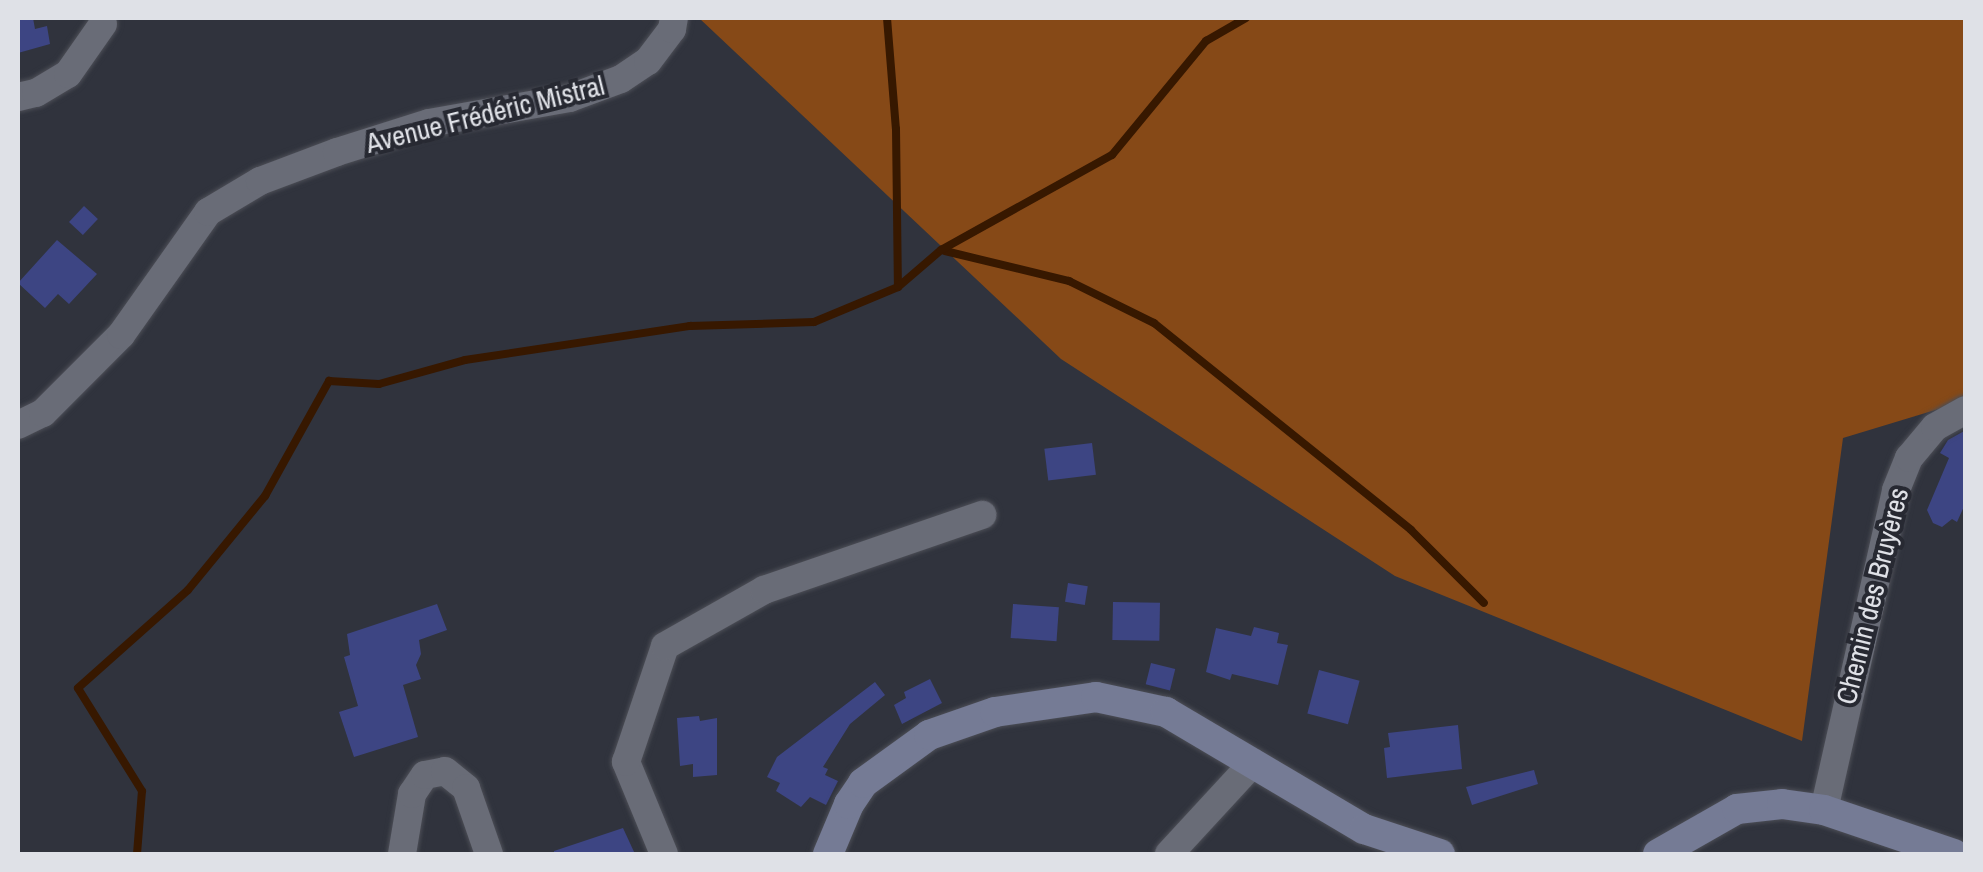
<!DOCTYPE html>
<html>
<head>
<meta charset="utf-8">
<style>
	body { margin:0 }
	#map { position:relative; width:1983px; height:872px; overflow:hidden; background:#30333d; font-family:"Archivo Narrow",sans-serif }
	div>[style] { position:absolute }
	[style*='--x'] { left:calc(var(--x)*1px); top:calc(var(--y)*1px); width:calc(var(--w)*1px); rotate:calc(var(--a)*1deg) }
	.forest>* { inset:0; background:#864917 }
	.stream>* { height:8px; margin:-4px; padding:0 4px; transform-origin:4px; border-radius:4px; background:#371800 }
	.building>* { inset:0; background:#3d4583; transform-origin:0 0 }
	.roads { filter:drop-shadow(0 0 2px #4c4e56) drop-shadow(0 0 2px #4c4e56) }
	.street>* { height:28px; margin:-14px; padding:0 14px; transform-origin:14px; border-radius:14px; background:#696c77 }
	.secondary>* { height:30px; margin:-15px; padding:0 15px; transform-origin:15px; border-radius:15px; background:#757b95 }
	span { translate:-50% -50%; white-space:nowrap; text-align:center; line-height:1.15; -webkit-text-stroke:8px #272932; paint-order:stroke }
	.street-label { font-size:28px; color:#dfe1e7 }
	.frame { position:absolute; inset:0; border:20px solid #dfe1e7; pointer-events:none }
</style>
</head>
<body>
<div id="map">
	<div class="forest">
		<div style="clip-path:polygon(699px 18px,1965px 18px,1965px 401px,1843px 438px,1802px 741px,1395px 576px,1061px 359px)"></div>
	</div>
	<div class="stream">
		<div style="--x:887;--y:18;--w:111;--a:85.4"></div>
		<div style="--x:896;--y:129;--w:158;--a:89.3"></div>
		<div style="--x:945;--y:251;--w:128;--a:13.6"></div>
		<div style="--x:1069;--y:281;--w:95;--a:26.3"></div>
		<div style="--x:1154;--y:323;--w:330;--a:38.8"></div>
		<div style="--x:1411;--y:530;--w:103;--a:45"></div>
		<div style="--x:137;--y:854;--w:63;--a:-85.5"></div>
		<div style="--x:142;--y:791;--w:121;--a:-121.9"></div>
		<div style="--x:78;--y:688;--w:147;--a:-41.7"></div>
		<div style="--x:188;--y:590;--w:122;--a:-50.7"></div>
		<div style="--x:265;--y:496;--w:132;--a:-60.9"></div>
		<div style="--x:329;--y:381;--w:50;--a:3.4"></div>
		<div style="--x:379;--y:384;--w:89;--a:-15.6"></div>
		<div style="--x:465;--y:360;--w:228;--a:-8.6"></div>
		<div style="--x:690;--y:326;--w:124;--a:-1.8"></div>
		<div style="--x:814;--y:322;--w:91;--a:-22.6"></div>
		<div style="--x:898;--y:287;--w:57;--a:-40.7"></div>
		<div style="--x:941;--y:250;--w:196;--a:-29.1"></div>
		<div style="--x:1112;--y:155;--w:148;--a:-50.5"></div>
		<div style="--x:1206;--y:41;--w:46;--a:-29.9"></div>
	</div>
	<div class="building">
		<div style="clip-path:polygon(18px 18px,33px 18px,35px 29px,47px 26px,50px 44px,18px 53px)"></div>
		<div style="left:84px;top:206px;width:19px;height:22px;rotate:43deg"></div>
		<div style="clip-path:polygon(57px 240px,97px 274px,69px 304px,58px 294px,45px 308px,18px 283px)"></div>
		<div style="clip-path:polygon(1966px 430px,1966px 502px,1957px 522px,1952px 519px,1942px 527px,1933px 523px,1927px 510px,1949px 458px,1940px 453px,1948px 440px)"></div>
		<div style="left:1092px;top:443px;width:32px;height:48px;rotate:83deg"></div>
		<div style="left:1068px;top:583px;width:20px;height:19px;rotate:9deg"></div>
		<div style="left:1113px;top:602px;width:47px;height:38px;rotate:1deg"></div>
		<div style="clip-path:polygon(437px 604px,447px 630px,419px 640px,421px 654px,416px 665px,421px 679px,403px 685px,418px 737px,354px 757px,339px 712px,358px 706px,344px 657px,350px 655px,347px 634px)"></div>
		<div style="left:1013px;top:604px;width:46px;height:34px;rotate:4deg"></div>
		<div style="clip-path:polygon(1254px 627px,1279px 633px,1277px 643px,1288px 645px,1278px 685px,1232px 674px,1230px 680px,1206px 672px,1216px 628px,1251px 636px)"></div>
		<div style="left:1151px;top:663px;width:25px;height:22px;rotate:14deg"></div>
		<div style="left:1319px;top:670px;width:42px;height:45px;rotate:15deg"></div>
		<div style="clip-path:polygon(930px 679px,942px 703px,902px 724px,894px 705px,906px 698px,904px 692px)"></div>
		<div style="clip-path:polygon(875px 682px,885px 695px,850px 724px,823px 767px,828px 769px,825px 775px,838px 781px,826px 805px,810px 797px,801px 807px,776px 791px,780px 783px,767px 777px,777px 757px)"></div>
		<div style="clip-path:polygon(699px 716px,700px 721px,717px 718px,717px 775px,693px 777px,693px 764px,680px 766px,677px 718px)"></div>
		<div style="clip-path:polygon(1458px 725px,1462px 769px,1387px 778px,1384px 748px,1390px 747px,1388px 733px)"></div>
		<div style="clip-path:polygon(1534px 770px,1538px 784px,1472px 805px,1466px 787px)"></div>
		<div style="clip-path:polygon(623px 828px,635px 854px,554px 854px,554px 851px)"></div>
	</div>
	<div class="roads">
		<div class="street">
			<div style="--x:18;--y:97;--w:18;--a:-13"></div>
			<div style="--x:36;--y:93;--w:37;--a:-31"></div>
			<div style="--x:68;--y:74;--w:61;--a:-55"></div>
			<div style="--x:18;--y:425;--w:28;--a:-26"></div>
			<div style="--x:43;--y:413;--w:110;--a:-45"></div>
			<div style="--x:121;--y:335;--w:151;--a:-54.7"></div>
			<div style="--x:208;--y:212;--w:61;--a:-30.8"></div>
			<div style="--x:260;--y:181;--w:82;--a:-20.6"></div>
			<div style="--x:337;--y:152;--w:96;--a:-17.5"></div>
			<div style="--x:429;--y:123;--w:143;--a:-10.1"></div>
			<div style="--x:570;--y:98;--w:54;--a:-20.4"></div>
			<div style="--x:621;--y:79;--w:32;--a:-34"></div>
			<div style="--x:648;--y:61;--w:40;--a:-53"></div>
			<div style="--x:672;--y:29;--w:11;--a:-80"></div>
			<div style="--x:1824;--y:810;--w:328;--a:-77.3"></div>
			<div style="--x:1896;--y:490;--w:35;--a:-68"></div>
			<div style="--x:1909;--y:458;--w:40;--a:-50"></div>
			<div style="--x:1935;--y:427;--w:35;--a:-29"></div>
			<div style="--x:402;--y:854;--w:61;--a:-80.5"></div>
			<div style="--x:412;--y:794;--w:23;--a:-56"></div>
			<div style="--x:425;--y:775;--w:20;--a:-11"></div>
			<div style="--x:445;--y:771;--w:27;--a:39"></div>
			<div style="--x:466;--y:788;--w:70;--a:70.8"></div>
			<div style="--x:664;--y:854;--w:100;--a:-112.4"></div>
			<div style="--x:626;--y:762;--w:122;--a:-71.4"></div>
			<div style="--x:665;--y:646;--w:114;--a:-29.5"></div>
			<div style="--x:764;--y:590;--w:231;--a:-19"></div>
			<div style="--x:1169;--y:854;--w:124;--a:-47.3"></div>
		</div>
		<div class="secondary">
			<div style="--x:828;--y:854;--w:54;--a:-67.2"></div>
			<div style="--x:849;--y:804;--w:25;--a:-56"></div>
			<div style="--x:863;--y:783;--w:82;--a:-36"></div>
			<div style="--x:929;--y:735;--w:70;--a:-19.2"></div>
			<div style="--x:995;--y:712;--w:102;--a:-8.4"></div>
			<div style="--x:1096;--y:697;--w:72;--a:12.1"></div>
			<div style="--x:1166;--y:712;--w:230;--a:30.6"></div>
			<div style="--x:1364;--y:829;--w:80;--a:18.2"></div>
			<div style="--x:1658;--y:854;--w:91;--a:-29.7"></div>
			<div style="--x:1737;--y:809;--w:45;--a:-6.3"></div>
			<div style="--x:1782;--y:804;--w:42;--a:8.1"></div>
			<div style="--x:1824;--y:810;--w:137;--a:18.7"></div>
		</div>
	</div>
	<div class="street-label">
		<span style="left:485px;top:114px;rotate:-14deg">Avenue Frédéric Mistral</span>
		<span style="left:1872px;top:596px;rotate:-76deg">Chemin des Bruyères</span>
	</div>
	<div class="frame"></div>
</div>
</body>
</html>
